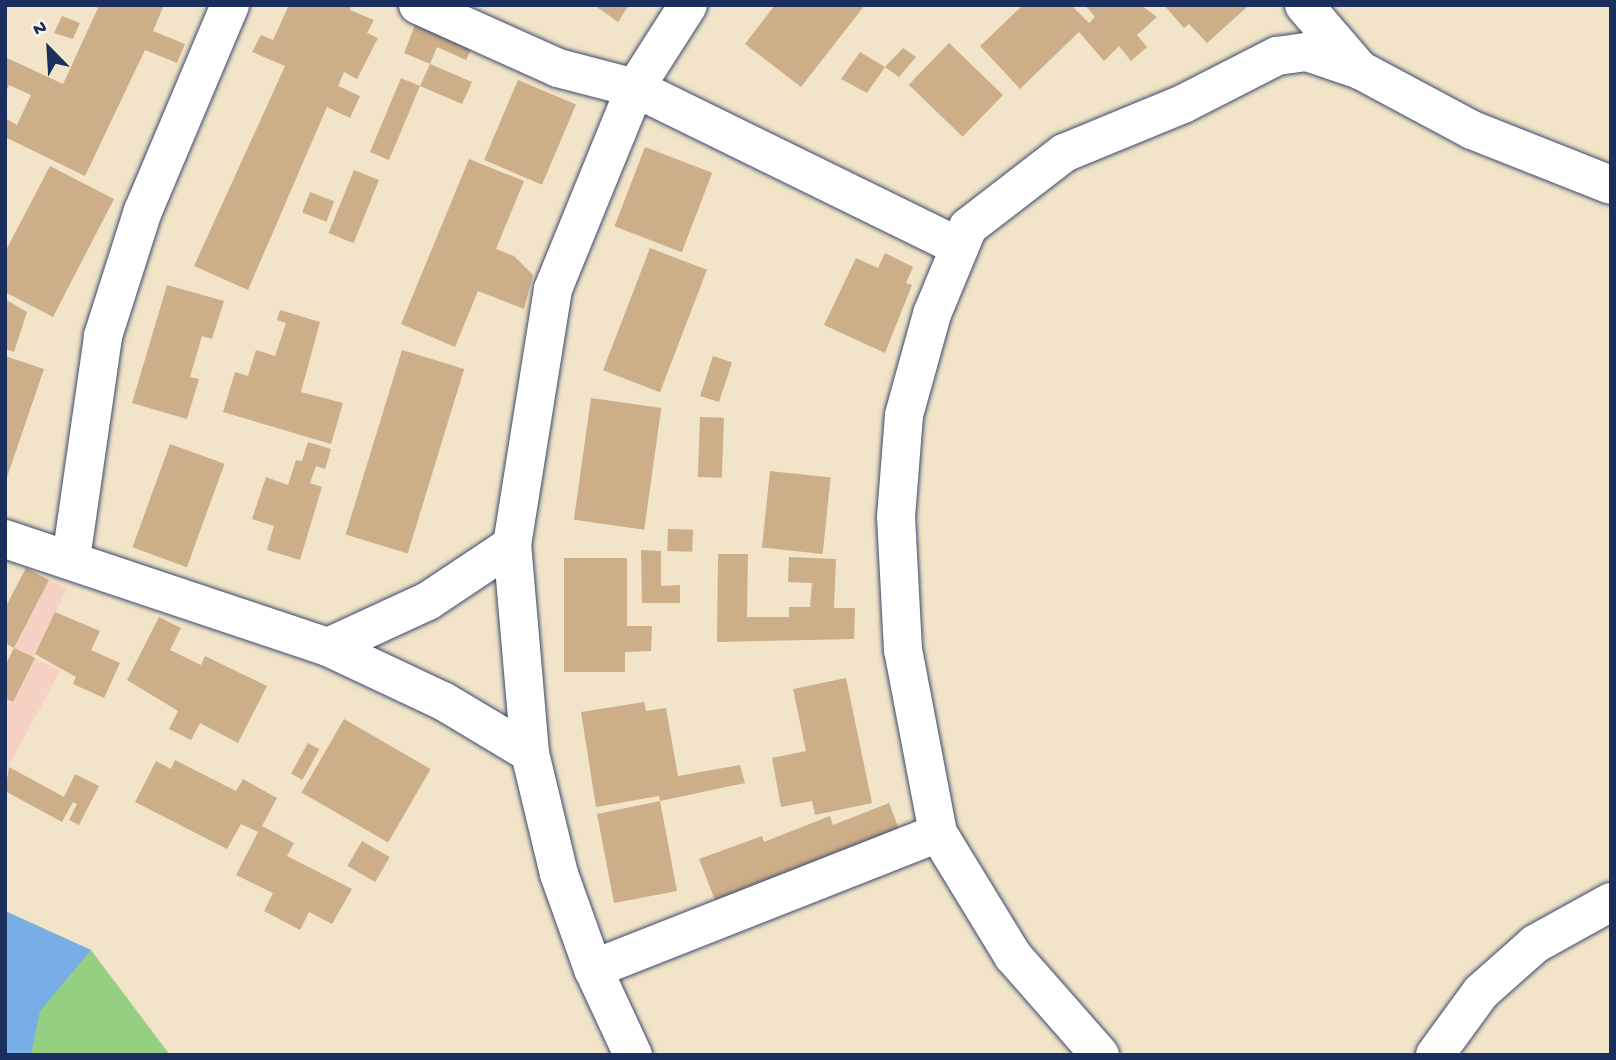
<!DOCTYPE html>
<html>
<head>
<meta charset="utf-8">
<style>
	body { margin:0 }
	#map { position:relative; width:1616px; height:1060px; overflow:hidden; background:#f2e4c8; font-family:"Gochi Hand",sans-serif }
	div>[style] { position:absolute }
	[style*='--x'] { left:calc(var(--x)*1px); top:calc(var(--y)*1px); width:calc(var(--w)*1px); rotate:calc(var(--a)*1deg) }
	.built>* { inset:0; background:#f6d2c4 }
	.green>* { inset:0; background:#95cf82 }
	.water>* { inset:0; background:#78aee6 }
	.building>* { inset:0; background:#ccaf89; transform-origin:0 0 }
	.roads { filter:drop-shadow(0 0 2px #3b4a6e) drop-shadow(0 0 2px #3b4a6e) }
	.street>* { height:38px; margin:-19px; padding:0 19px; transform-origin:19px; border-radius:19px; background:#fff }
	span { translate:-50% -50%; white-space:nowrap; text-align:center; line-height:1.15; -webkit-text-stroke:7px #fbf7ec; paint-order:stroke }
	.frame { position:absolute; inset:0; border:7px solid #1b2f5e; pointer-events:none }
	.north { position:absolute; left:14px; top:14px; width:70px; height:70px; -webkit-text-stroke:5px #fbf7ec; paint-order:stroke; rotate:336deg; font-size:19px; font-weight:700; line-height:28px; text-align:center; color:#1b2f5e }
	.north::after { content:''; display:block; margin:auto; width:24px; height:32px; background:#1b2f5e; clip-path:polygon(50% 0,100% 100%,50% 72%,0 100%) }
</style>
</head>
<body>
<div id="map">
	<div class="built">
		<div style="clip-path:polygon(49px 580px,67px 589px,33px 657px,60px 671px,5px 773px,5px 666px)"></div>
	</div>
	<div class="green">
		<div style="clip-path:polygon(5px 911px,91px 950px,170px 1055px,5px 1055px)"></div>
	</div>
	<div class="water">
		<div style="clip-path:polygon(5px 911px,91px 950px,40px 1011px,31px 1055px,5px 1055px)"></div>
	</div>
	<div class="building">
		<div style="clip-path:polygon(91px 5px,164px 5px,153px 31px,185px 44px,177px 63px,145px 50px,85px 176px,5px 137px,5px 118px,17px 125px,31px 95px,9px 85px,5px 93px,5px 57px,63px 84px,98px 8px)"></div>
		<div style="clip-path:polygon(289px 5px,352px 5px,350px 10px,374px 20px,367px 33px,378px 38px,357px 79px,344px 72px,338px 86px,360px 96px,350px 118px,327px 107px,248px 290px,194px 266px,285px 66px,252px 52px,261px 35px,273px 40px)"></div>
		<div style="clip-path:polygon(594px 5px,629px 5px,618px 22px)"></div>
		<div style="clip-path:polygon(775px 5px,865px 5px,801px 87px,745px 44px)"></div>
		<div style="clip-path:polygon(1023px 5px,1071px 5px,1089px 23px,1095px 17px,1085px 5px,1141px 5px,1157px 17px,1137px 35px,1147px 47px,1131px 61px,1119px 46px,1104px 61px,1079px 32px,1020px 89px,980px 46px)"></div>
		<div style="clip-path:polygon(1164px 5px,1246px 5px,1247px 7px,1207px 43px,1189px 24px,1184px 28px)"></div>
		<div style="clip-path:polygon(62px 16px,80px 23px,73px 39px,54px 33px)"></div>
		<div style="clip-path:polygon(417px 20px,473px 45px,466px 60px,437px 47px,430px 64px,404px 53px)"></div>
		<div style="left:949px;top:43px;width:75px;height:58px;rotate:44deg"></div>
		<div style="clip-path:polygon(903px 48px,916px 57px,899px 77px,885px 67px)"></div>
		<div style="clip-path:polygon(860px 52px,885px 67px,867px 93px,841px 79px)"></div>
		<div style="clip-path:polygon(430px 64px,472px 82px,462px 104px,420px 86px,389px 160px,370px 152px,401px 78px,420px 86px)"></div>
		<div style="left:518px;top:80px;width:63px;height:87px;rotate:23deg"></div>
		<div style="left:645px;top:147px;width:72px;height:85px;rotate:21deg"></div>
		<div style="clip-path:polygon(469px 159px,524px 181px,496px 249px,514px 256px,533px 275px,524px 309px,478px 291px,455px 347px,401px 324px)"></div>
		<div style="clip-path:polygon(50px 166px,114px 199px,53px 317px,5px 292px,5px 252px)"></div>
		<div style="left:354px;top:170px;width:27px;height:68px;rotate:22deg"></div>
		<div style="left:310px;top:192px;width:26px;height:22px;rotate:21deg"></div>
		<div style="left:650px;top:248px;width:61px;height:131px;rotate:21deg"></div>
		<div style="clip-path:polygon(885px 253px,913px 267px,906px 283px,912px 285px,885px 353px,824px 325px,856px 258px,878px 268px)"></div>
		<div style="clip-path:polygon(167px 285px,224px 301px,212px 339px,202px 336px,190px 377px,199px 379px,187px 419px,132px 403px)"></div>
		<div style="clip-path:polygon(5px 299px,27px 312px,14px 352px,5px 349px)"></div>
		<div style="clip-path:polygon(280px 310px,320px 322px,301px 392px,343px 403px,331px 444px,223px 412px,235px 372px,248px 376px,256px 350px,275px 356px,286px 323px,277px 320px)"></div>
		<div style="left:402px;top:350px;width:65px;height:193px;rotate:17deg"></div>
		<div style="clip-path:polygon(5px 356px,44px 369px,6px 480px,5px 480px)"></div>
		<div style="left:713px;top:356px;width:20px;height:42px;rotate:18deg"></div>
		<div style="left:591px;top:398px;width:71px;height:123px;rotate:8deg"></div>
		<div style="left:700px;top:417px;width:24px;height:60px;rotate:2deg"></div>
		<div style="clip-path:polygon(308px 442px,331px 449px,325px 469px,316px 466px,310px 483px,322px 487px,300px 560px,267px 550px,274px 526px,252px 519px,266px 477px,288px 485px,296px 460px,302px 461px)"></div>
		<div style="left:170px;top:444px;width:58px;height:110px;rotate:20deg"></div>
		<div style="left:770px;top:471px;width:61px;height:77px;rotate:6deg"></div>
		<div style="left:668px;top:529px;width:25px;height:22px;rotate:2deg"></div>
		<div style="clip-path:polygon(641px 550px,661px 551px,661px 586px,680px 585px,680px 603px,642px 603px)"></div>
		<div style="clip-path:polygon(718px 554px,748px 554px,747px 617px,789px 617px,789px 607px,810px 607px,812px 583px,788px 582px,789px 557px,836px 559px,834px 608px,855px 608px,854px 639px,717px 642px)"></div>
		<div style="clip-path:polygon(564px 558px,627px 558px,627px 626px,652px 626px,651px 651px,625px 652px,625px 672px,564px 672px)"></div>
		<div style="clip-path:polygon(26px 568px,49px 580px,14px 648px,5px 643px,5px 608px)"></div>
		<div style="clip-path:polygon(55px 612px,100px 631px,91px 650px,120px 663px,104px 698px,73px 684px,76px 677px,35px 654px)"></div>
		<div style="clip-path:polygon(159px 617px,181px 628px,170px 650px,201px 665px,205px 656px,267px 686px,238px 743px,200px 723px,191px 740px,169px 729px,178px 711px,127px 680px)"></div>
		<div style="clip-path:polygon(14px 648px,35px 658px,13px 702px,5px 698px,5px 666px)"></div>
		<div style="clip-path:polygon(846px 678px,872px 803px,815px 815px,812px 801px,781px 807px,772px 758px,806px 751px,793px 689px)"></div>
		<div style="clip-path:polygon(644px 702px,646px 711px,666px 708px,678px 776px,740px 765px,745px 783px,660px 801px,677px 891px,614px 903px,597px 814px,660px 801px,659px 796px,596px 807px,581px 712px)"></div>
		<div style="left:344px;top:719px;width:100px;height:85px;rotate:30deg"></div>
		<div style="left:308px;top:743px;width:13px;height:35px;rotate:29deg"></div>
		<div style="clip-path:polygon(175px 760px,236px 791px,243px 779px,277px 798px,262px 826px,294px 843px,287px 856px,352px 889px,332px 924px,309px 912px,300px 930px,264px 911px,273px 893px,236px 875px,258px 832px,241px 824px,227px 849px,135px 802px,156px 761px,171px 769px)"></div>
		<div style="clip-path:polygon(9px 767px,64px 797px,75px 774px,99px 786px,79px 825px,69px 820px,77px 804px,73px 802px,62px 822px,5px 791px)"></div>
		<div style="clip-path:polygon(889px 803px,902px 837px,718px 908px,699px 859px,762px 836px,764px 842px,830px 816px,833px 825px)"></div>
		<div style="left:362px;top:841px;width:32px;height:29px;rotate:30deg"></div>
	</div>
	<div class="roads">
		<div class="street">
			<div style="--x:418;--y:5;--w:154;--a:24.2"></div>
			<div style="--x:558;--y:68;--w:80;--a:14.6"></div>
			<div style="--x:635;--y:88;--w:360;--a:26.1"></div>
			<div style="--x:1304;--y:5;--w:86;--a:49.3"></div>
			<div style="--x:5;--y:539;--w:341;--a:18.5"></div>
			<div style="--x:328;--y:647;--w:127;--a:25.2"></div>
			<div style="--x:443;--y:701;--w:101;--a:30.9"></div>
			<div style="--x:71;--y:559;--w:225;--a:-81.8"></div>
			<div style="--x:103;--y:336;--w:131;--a:-72.3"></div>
			<div style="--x:143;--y:211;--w:224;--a:-67.1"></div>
			<div style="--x:328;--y:647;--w:110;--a:-24.7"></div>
			<div style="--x:428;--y:601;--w:101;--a:-33.7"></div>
			<div style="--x:593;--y:969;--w:371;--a:-21.5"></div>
			<div style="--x:633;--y:1055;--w:95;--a:-114.9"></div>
			<div style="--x:593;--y:969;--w:101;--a:-109.7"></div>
			<div style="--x:559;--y:874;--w:124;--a:-103.5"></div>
			<div style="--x:530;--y:753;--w:209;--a:-94.9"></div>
			<div style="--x:512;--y:545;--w:259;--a:-80.9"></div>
			<div style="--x:553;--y:289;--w:217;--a:-67.8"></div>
			<div style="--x:635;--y:88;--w:98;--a:-57.4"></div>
			<div style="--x:1100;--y:1055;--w:132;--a:-131.3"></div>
			<div style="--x:1013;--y:956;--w:144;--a:-121.4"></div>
			<div style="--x:938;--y:833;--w:186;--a:-100.8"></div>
			<div style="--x:903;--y:650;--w:133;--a:-93"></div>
			<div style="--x:896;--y:517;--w:102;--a:-85.5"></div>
			<div style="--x:904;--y:415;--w:105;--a:-74.5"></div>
			<div style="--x:932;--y:314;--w:94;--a:-67.5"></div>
			<div style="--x:968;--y:227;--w:121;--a:-37.6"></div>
			<div style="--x:1064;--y:153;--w:129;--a:-22.4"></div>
			<div style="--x:1183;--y:104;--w:106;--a:-27.1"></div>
			<div style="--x:1277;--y:56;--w:30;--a:-8"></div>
			<div style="--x:1307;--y:52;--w:56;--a:18.8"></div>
			<div style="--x:1360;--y:70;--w:127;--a:28.2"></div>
			<div style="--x:1472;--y:130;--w:149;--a:21.6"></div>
			<div style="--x:1435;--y:1055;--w:78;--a:-53.9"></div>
			<div style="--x:1481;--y:992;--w:72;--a:-41.6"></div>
			<div style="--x:1535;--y:944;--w:87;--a:-28.9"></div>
		</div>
	</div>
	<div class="frame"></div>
	<div class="north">N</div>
</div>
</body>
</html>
